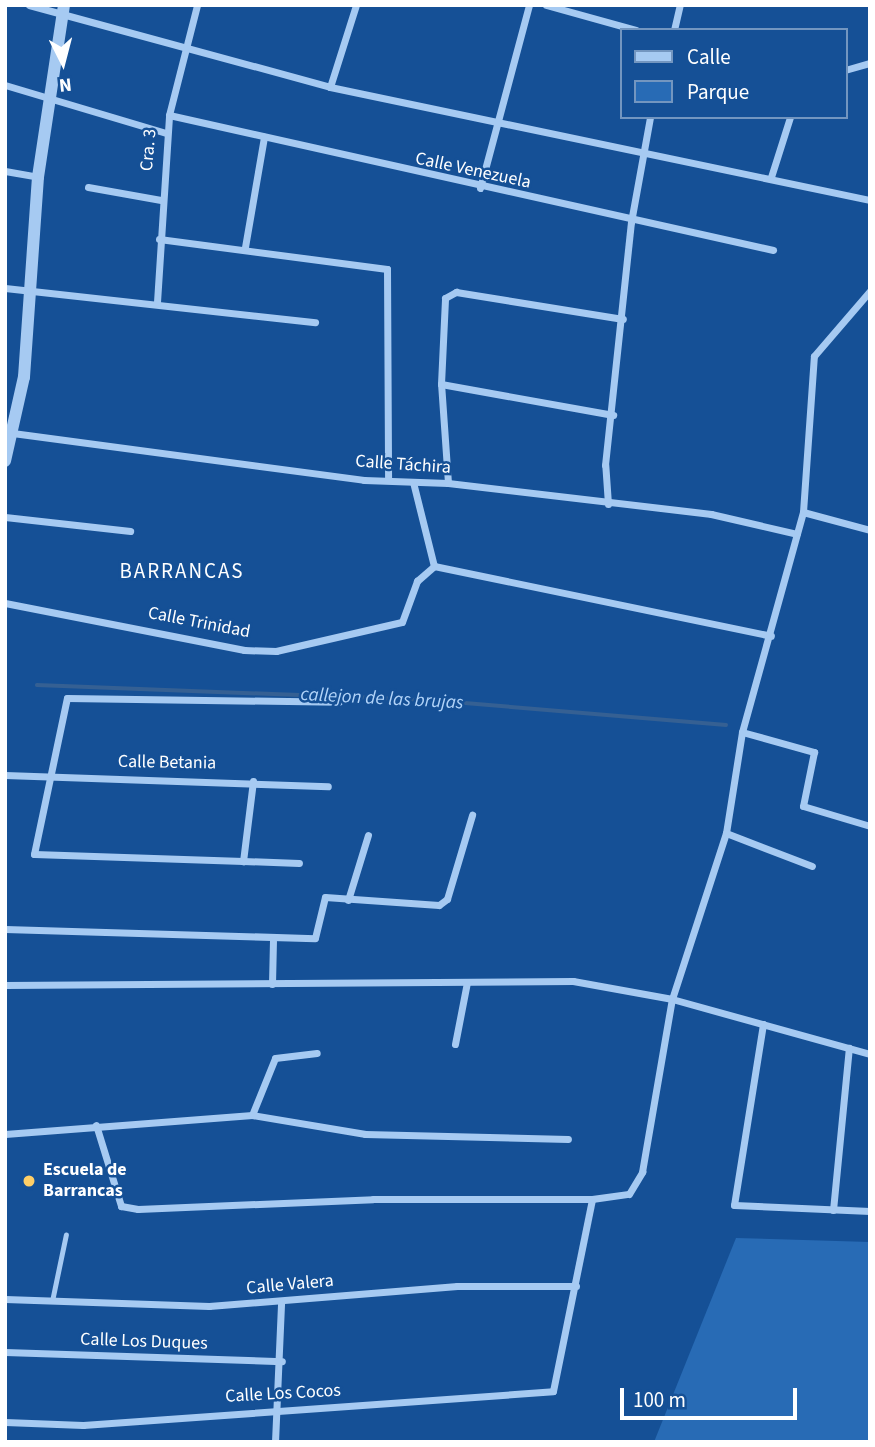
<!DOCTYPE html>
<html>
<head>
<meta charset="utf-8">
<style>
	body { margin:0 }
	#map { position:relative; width:875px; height:1447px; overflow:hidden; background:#155096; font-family:"Source Sans 3",sans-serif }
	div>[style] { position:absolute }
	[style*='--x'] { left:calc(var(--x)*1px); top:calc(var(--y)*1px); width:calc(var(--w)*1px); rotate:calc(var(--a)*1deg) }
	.green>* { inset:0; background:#286bb5 }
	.stream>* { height:3.5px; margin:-1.75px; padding:0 1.75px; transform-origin:1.75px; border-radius:1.75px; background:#356093 }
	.service>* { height:5px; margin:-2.5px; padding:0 2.5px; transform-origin:2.5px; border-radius:2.5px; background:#a6caf2 }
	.minor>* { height:7px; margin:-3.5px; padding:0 3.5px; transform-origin:3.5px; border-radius:3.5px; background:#a6caf2 }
	.tertiary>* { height:12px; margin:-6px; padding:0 6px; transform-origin:6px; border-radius:6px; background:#a6caf2 }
	.dots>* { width:19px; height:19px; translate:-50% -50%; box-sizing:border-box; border:4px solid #155096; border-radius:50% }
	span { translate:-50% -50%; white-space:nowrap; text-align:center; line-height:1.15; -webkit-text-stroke:5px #155096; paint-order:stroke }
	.street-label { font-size:18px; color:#fff }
	.poi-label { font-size:18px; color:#fff; font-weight:700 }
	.left { translate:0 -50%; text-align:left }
	.water-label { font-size:19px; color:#b2d4f9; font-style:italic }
	.quarter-label { font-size:21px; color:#fff; letter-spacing:2px }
	.frame { position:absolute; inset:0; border:7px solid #fff; pointer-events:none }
	.legend { position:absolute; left:620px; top:28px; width:228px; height:91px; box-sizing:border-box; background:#155096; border:2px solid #7396c0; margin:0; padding:9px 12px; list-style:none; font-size:21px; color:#fff }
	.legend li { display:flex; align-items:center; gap:14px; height:35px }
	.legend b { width:35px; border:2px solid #7396c0 }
	.north { position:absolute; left:28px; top:28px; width:70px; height:70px; -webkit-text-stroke:5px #155096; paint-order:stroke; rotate:174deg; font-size:19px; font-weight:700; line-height:28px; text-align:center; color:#fff }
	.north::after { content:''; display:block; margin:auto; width:24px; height:32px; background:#fff; clip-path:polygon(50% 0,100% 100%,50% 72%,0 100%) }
	.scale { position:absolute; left:620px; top:1388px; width:177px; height:32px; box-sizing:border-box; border:4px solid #fff; border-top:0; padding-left:9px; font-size:21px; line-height:24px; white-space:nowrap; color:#fff; -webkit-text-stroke:5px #155096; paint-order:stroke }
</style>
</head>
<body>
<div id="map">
	<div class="green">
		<div style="clip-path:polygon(736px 1238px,870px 1242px,870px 1442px,654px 1442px)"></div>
	</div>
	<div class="stream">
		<div style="--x:37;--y:685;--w:392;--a:2.2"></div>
		<div style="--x:429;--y:700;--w:298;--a:4.8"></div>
	</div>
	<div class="service">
		<div style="--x:52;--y:1301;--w:68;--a:-78.2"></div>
	</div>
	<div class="minor">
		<div style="--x:29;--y:5;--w:312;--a:15.2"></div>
		<div style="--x:330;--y:87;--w:552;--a:11.82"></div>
		<div style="--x:546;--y:5;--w:93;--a:15.5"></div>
		<div style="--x:674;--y:30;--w:26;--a:-77"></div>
		<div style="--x:845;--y:70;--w:26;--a:-16"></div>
		<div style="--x:5;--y:85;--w:168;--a:16.6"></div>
		<div style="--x:330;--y:87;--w:86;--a:-72.4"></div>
		<div style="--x:169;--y:115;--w:619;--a:12.6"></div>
		<div style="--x:5;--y:171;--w:34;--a:10"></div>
		<div style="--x:771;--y:177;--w:63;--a:-72.4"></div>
		<div style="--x:88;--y:187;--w:74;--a:10.1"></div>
		<div style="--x:480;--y:188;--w:189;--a:-75"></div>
		<div style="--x:159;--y:239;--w:230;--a:7.5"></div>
		<div style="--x:387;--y:269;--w:211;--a:89.7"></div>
		<div style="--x:245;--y:247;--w:112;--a:-80.2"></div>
		<div style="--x:5;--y:288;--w:312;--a:6.3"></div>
		<div style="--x:157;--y:302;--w:187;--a:-86.3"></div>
		<div style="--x:169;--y:115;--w:114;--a:-75.7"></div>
		<div style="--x:441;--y:384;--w:175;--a:10.2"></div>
		<div style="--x:5;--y:432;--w:362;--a:7.6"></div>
		<div style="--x:364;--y:480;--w:84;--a:2"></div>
		<div style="--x:448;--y:483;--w:265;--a:6.7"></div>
		<div style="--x:711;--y:514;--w:88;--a:13.1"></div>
		<div style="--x:413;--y:482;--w:87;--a:76"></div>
		<div style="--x:434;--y:566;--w:344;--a:11.7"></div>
		<div style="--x:448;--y:483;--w:99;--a:-94"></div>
		<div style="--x:441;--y:384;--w:86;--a:-87.3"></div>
		<div style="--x:445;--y:298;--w:13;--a:-29"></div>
		<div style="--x:456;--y:292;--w:169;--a:9.2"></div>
		<div style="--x:608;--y:504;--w:39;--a:-94"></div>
		<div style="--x:605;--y:465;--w:244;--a:-83.9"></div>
		<div style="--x:631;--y:222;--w:107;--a:-79.7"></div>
		<div style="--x:803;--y:512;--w:69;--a:15"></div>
		<div style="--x:5;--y:517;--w:126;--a:6.4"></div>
		<div style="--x:5;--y:603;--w:244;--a:11.1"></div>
		<div style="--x:244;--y:650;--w:32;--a:2"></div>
		<div style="--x:276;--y:651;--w:129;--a:-13"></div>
		<div style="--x:402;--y:622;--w:44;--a:-69.9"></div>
		<div style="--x:417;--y:581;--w:23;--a:-41"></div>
		<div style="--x:742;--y:732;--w:75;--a:15.5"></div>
		<div style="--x:814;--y:752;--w:55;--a:101.5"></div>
		<div style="--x:803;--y:806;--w:70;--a:16.6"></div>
		<div style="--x:5;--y:775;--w:323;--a:2"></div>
		<div style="--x:253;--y:781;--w:81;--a:97.1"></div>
		<div style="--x:243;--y:861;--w:209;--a:-178.1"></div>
		<div style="--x:34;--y:854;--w:159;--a:-78.1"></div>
		<div style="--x:67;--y:698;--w:272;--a:0.8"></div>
		<div style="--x:726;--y:833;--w:92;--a:21"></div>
		<div style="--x:243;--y:861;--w:56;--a:2"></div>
		<div style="--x:348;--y:900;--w:68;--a:-72.9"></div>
		<div style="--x:5;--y:929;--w:310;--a:1.7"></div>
		<div style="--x:315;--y:938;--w:42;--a:-76.3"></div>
		<div style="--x:325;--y:897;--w:114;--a:4"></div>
		<div style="--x:439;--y:905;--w:10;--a:-37"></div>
		<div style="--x:447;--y:899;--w:88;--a:-73.4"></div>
		<div style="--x:272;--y:984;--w:43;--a:-88.7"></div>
		<div style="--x:5;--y:985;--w:568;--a:-0.4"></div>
		<div style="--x:573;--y:981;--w:101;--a:10.3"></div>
		<div style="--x:672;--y:999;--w:205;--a:15.5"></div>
		<div style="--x:763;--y:1024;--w:183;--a:99.1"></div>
		<div style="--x:734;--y:1205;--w:136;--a:2.5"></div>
		<div style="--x:455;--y:1044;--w:63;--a:-79"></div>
		<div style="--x:252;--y:1115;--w:115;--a:9.5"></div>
		<div style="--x:365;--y:1134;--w:203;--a:1.4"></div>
		<div style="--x:96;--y:1125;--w:85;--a:72.8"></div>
		<div style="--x:121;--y:1206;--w:17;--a:10"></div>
		<div style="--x:138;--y:1209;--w:235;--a:-2.4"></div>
		<div style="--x:373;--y:1199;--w:219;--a:0"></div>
		<div style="--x:5;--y:1134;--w:248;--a:-4.4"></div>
		<div style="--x:252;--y:1115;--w:61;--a:-68"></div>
		<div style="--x:275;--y:1058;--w:42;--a:-6.8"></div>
		<div style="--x:833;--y:1210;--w:163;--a:-84.4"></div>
		<div style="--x:5;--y:1299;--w:204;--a:2"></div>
		<div style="--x:209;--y:1306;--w:249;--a:-4.6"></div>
		<div style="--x:457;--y:1286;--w:119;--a:0"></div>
		<div style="--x:5;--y:1352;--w:277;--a:1.9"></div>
		<div style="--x:5;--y:1422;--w:78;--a:2.2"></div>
		<div style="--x:83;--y:1425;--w:471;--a:-4.1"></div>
		<div style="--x:553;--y:1391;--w:196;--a:-78.5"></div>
		<div style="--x:592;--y:1199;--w:37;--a:-8"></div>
		<div style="--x:629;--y:1194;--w:26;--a:-59"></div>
		<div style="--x:642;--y:1172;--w:176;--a:-80.2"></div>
		<div style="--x:672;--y:999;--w:175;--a:-72"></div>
		<div style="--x:726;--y:833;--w:102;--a:-81"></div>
		<div style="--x:742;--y:732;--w:228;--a:-74.5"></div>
		<div style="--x:803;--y:512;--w:156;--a:-86"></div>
		<div style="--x:814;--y:356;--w:86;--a:-49.3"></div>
		<div style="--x:275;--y:1442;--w:139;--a:-87.5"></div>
	</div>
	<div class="tertiary">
		<div style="--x:5;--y:461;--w:86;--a:-77.3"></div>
		<div style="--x:24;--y:377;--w:200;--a:-86"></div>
		<div style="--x:38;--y:177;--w:174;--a:-81.4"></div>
	</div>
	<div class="dots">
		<div style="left:29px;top:1181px;background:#ffcf67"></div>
	</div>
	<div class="street-label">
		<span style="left:149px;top:150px;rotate:-85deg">Cra. 3</span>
		<span style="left:473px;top:171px;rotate:12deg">Calle Venezuela</span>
		<span style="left:403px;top:465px;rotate:4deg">Calle Táchira</span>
		<span style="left:199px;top:623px;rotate:11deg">Calle Trinidad</span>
		<span style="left:167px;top:763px;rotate:1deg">Calle Betania</span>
		<span style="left:290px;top:1285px;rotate:-5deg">Calle Valera</span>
		<span style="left:144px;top:1342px;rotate:2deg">Calle Los Duques</span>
		<span style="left:283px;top:1394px;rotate:-3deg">Calle Los Cocos</span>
	</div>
	<div class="poi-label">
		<span class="left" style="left:43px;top:1181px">Escuela de<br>Barrancas</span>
	</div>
	<div class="water-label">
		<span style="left:382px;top:699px;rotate:3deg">callejon de las brujas</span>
	</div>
	<div class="quarter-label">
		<span style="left:182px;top:571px">BARRANCAS</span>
	</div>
	<div class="frame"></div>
	<ul class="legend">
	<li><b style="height:9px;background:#a6caf2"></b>Calle</li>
	<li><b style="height:19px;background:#286bb5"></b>Parque</li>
	</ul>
	<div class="north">N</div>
	<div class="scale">100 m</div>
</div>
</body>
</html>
